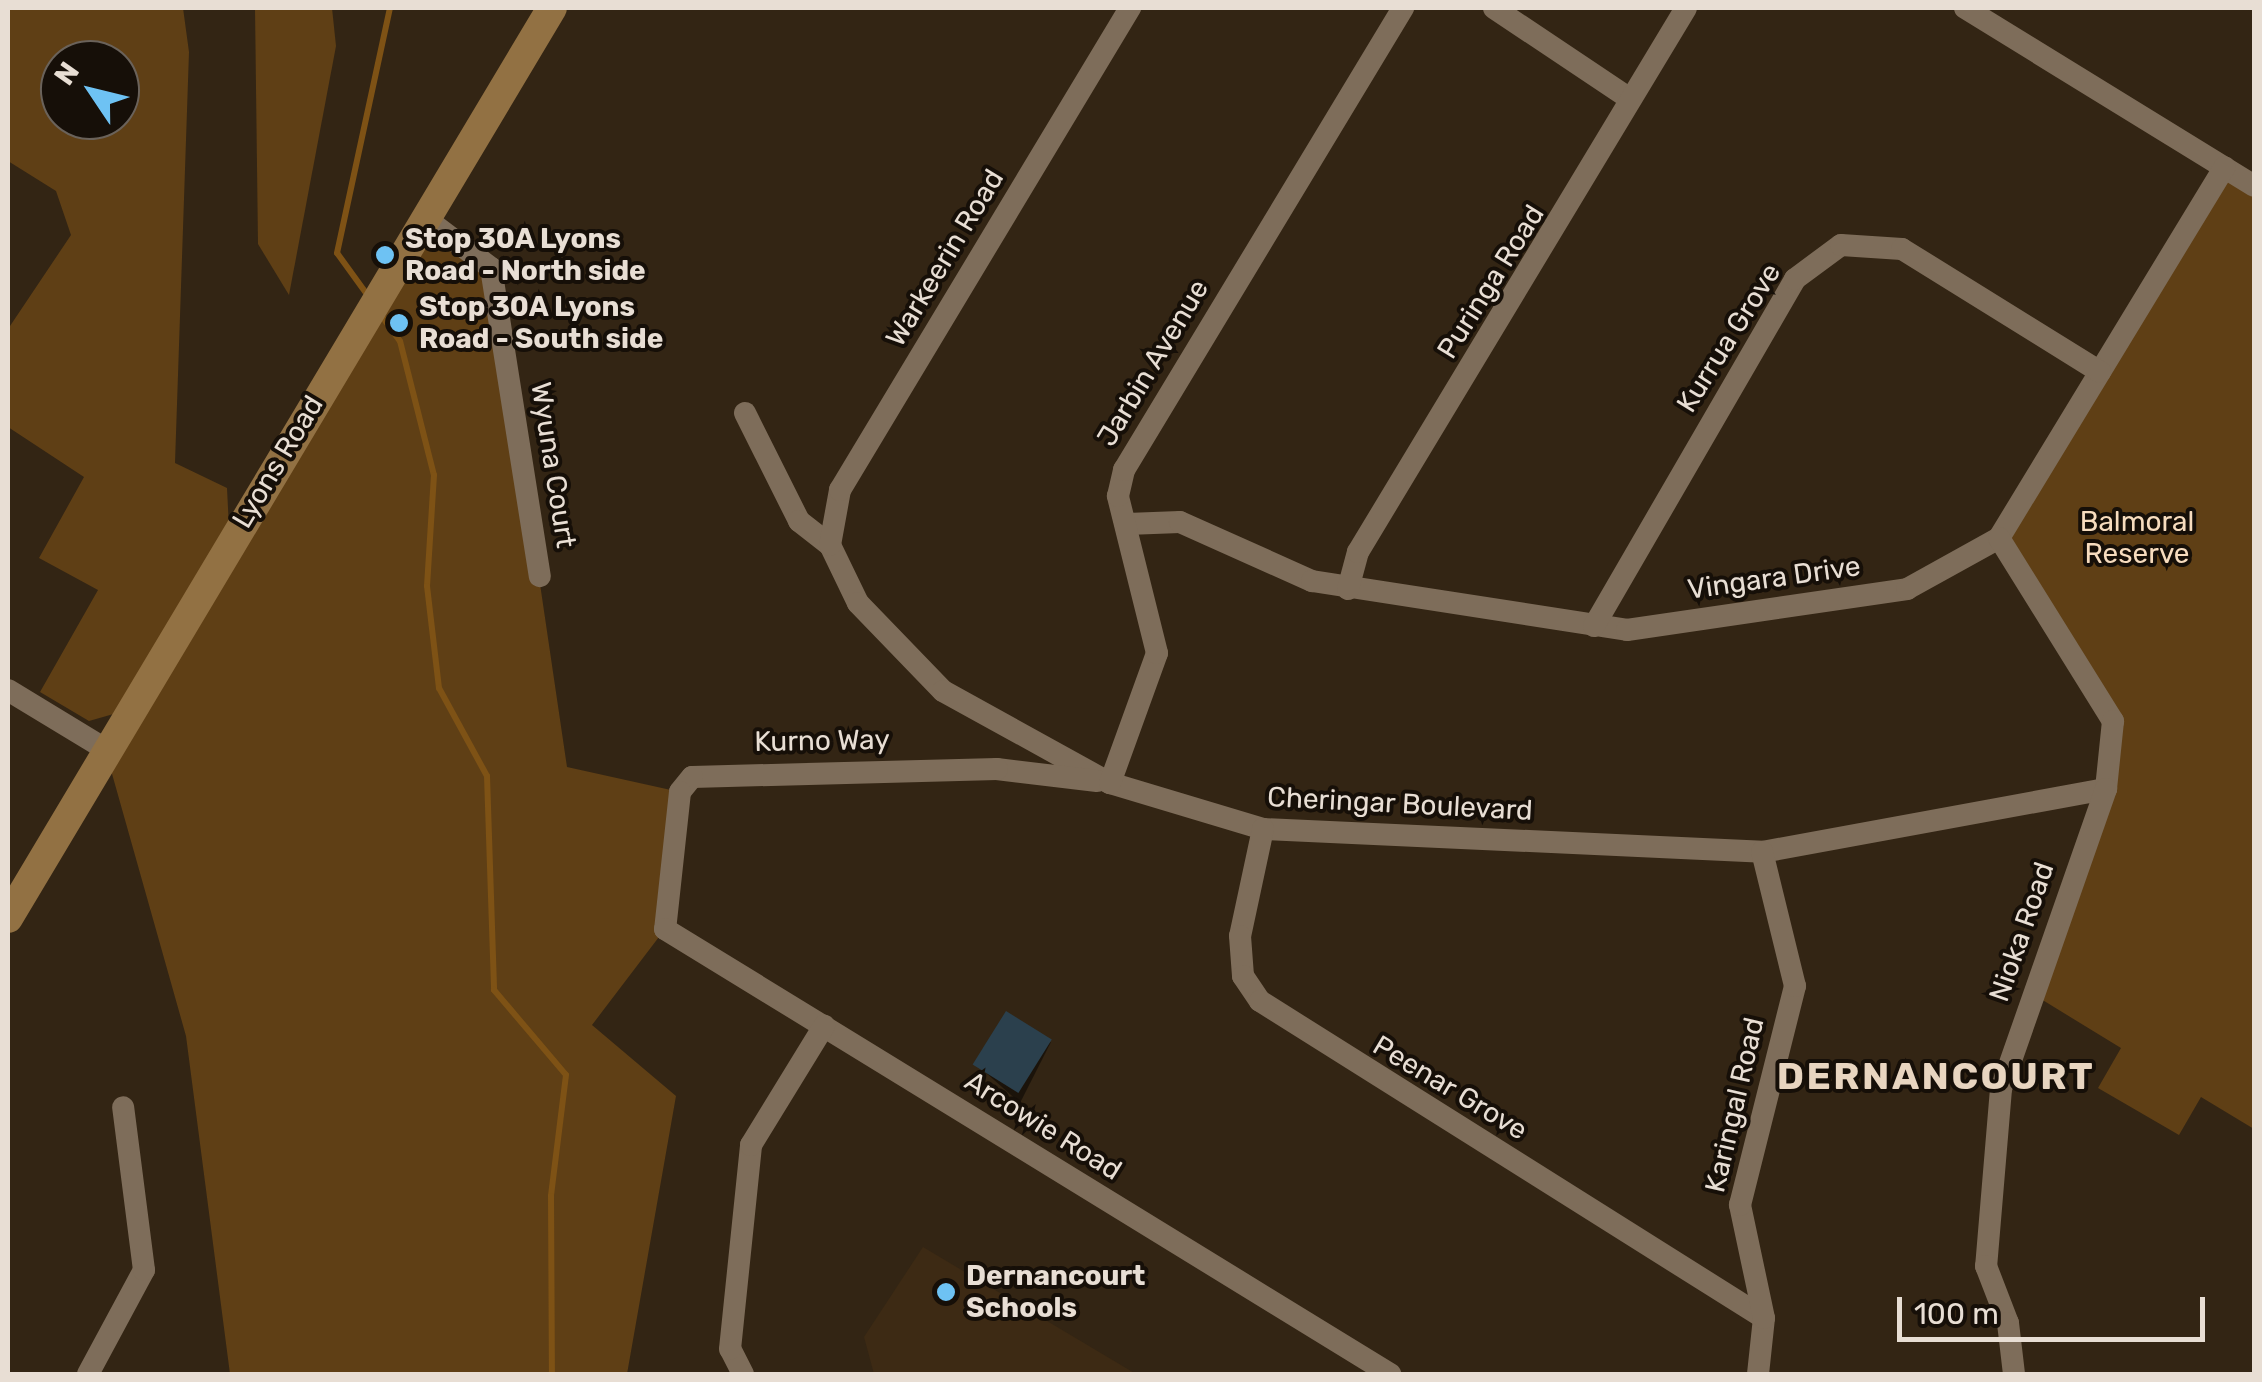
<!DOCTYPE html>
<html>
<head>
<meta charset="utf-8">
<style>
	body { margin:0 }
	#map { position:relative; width:2262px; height:1382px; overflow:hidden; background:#332514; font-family:Rubik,sans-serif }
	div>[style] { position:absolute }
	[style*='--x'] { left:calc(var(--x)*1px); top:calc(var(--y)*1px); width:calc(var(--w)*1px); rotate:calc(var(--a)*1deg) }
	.built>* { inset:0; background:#3d2a14 }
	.green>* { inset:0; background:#5f3f15 }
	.shadow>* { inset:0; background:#0007 }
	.stream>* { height:6px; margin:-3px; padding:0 3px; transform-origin:3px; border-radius:3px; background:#7e5215 }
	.building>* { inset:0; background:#2b404d; transform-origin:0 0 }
	.street>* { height:22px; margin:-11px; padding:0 11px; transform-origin:11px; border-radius:11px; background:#7e6d5a }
	.secondary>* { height:30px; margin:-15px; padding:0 15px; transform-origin:15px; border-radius:15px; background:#927143 }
	.dots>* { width:28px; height:28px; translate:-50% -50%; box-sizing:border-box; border:5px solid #160f08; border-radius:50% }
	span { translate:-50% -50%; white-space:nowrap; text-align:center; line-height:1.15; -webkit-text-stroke:8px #160f08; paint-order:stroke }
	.poi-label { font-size:28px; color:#e8ded4; font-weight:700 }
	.left { translate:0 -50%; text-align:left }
	.street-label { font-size:28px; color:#e8ded4 }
	.park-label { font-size:28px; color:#f7dcbe }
	.district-label { font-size:38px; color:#e8d5c0; font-weight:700; letter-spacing:2.5px }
	.frame { position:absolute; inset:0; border:10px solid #e8ded4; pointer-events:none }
	.north { position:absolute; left:40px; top:40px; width:100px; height:100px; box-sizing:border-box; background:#160f08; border:2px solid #6a625a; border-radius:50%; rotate:305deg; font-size:28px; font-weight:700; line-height:40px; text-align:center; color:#e8ded4 }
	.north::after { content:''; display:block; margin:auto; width:35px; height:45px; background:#6ec2f3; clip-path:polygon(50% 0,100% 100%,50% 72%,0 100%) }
	.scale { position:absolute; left:1897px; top:1297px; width:308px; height:45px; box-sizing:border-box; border:5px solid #e8ded4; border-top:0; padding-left:12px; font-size:30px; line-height:35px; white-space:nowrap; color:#e8ded4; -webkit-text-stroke:8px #160f08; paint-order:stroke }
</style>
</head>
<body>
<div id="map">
	<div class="built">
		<div style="clip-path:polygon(923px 1247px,1136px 1374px,874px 1374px,864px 1337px)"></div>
	</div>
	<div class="green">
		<div style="clip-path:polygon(evenodd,8px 8px,183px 8px,189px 52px,175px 463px,227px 488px,229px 528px,117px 713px,89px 721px,40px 692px,98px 590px,39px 558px,84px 477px,8px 427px,8px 329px,71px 235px,56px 191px,8px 161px,8px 8px,60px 60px,120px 60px,120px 120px,60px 120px,60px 60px)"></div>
		<div style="clip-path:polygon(255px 8px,332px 8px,336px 46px,289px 295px,258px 244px)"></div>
		<div style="clip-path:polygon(2225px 167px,2254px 186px,2254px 1129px,2201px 1097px,2179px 1135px,2098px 1088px,2121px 1048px,2031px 993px,2106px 789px,2113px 721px,2000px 538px)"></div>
		<div style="clip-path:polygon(425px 218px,466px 245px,498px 299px,567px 767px,680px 792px,665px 929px,592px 1025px,676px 1096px,627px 1374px,230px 1374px,186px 1036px,105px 749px)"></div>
	</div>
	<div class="shadow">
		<div style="clip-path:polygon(1051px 1042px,1020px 1103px,976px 1064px)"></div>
	</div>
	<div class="stream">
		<div style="--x:366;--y:293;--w:49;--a:-125.9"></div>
		<div style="--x:337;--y:253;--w:251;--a:-77.8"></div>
		<div style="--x:381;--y:315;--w:32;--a:54"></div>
		<div style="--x:400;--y:341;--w:138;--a:75.8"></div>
		<div style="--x:434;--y:475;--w:111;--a:93.6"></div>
		<div style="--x:427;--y:586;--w:103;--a:83.3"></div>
		<div style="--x:439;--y:688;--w:100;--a:61.4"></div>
		<div style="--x:487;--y:776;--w:214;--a:88.1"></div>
		<div style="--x:494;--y:990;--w:111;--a:49.7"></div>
		<div style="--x:566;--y:1075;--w:122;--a:97.1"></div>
		<div style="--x:551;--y:1196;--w:178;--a:89.7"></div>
	</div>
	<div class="building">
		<div style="left:1006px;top:1011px;width:54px;height:63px;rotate:32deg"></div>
	</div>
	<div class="street">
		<div style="--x:1494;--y:8;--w:164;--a:33.8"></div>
		<div style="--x:1965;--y:8;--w:339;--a:31.6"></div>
		<div style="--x:425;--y:218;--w:83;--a:37.1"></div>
		<div style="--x:491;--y:268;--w:312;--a:81"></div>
		<div style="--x:745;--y:413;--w:121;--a:63.4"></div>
		<div style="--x:799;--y:521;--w:39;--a:38"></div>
		<div style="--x:830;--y:545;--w:64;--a:64.2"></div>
		<div style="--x:858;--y:603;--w:122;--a:46"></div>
		<div style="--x:943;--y:691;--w:191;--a:28.9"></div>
		<div style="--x:1110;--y:783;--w:160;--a:16.7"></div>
		<div style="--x:1263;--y:829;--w:500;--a:2.6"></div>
		<div style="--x:1762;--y:852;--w:350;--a:-10.4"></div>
		<div style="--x:1127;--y:524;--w:53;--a:-2.2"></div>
		<div style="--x:1180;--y:522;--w:145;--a:24.1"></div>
		<div style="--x:1312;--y:581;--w:319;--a:8.8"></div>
		<div style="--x:1627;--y:630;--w:283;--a:-8.3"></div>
		<div style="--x:1907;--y:589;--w:105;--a:-29"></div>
		<div style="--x:1999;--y:538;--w:434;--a:-58.7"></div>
		<div style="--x:1999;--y:538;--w:216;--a:58.1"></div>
		<div style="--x:2113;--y:721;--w:68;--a:95.9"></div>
		<div style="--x:2106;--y:789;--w:318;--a:109.3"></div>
		<div style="--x:2001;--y:1089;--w:178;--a:94.8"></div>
		<div style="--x:1986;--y:1266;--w:61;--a:68.9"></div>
		<div style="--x:2008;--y:1323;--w:51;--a:83.3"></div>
		<div style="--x:830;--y:545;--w:56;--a:-79.7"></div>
		<div style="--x:840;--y:490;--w:563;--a:-58.97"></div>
		<div style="--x:1348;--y:589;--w:38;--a:-75"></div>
		<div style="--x:1358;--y:552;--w:635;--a:-58.91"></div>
		<div style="--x:1594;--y:626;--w:401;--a:-59.9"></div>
		<div style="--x:1795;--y:279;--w:57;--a:-36.5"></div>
		<div style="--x:1841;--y:245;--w:61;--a:3.8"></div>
		<div style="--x:1902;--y:249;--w:233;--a:31.8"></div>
		<div style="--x:8;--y:690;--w:114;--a:31.3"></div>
		<div style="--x:1097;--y:781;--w:101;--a:-173.2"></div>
		<div style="--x:997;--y:769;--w:305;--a:178.5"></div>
		<div style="--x:692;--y:777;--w:19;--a:129"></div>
		<div style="--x:680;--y:792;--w:138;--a:96.2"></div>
		<div style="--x:665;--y:929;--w:851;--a:31.54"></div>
		<div style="--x:1110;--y:783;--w:138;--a:-70.1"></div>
		<div style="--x:1157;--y:653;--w:162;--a:-104"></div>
		<div style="--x:1118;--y:496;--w:27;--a:-77"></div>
		<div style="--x:1124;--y:470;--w:540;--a:-58.87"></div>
		<div style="--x:1263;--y:829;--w:109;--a:102.1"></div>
		<div style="--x:1240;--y:936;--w:40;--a:85.7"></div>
		<div style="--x:1243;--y:976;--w:30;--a:56"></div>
		<div style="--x:1260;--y:1001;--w:595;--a:32.17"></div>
		<div style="--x:88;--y:1374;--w:118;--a:-61.7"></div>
		<div style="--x:144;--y:1270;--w:164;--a:-97.3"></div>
		<div style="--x:743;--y:1374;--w:28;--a:-117"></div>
		<div style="--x:730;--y:1349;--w:205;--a:-84.1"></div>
		<div style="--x:751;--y:1145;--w:140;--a:-58.5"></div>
		<div style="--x:1758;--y:1374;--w:56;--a:-83.9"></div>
		<div style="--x:1764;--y:1318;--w:116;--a:-102"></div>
		<div style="--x:1740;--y:1205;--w:226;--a:-75.9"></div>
		<div style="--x:1795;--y:986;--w:138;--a:-103.8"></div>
	</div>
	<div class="secondary">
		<div style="--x:8;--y:918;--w:1060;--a:-59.13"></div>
	</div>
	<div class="dots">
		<div style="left:385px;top:255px;background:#6ec2f3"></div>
		<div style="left:399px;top:323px;background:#6ec2f3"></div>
		<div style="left:946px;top:1292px;background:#6ec2f3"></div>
	</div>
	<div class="poi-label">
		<span class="left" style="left:405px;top:255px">Stop 30A Lyons<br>Road - North side</span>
		<span class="left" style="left:419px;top:323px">Stop 30A Lyons<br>Road - South side</span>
		<span class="left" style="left:966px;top:1292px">Dernancourt<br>Schools</span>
	</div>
	<div class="street-label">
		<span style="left:945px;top:258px;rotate:-59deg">Warkeerin Road</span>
		<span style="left:1491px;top:282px;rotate:-58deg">Puringa Road</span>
		<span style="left:1729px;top:338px;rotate:-58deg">Kurrua Grove</span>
		<span style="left:1153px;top:363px;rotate:-59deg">Jarbin Avenue</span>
		<span style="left:278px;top:462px;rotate:-59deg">Lyons Road</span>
		<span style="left:553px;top:465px;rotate:81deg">Wyuna Court</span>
		<span style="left:1774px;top:578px;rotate:-8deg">Vingara Drive</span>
		<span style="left:822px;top:741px;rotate:-1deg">Kurno Way</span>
		<span style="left:1400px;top:804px;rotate:3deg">Cheringar Boulevard</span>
		<span style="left:2022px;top:932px;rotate:-71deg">Nioka Road</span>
		<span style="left:1450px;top:1088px;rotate:31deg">Peenar Grove</span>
		<span style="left:1735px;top:1105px;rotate:-77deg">Karingal Road</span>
		<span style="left:1043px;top:1126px;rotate:32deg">Arcowie Road</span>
	</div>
	<div class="park-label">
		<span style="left:2137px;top:538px">Balmoral<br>Reserve</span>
	</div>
	<div class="district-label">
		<span style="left:1936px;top:1077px">DERNANCOURT</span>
	</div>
	<div class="frame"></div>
	<div class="north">N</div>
	<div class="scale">100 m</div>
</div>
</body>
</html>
